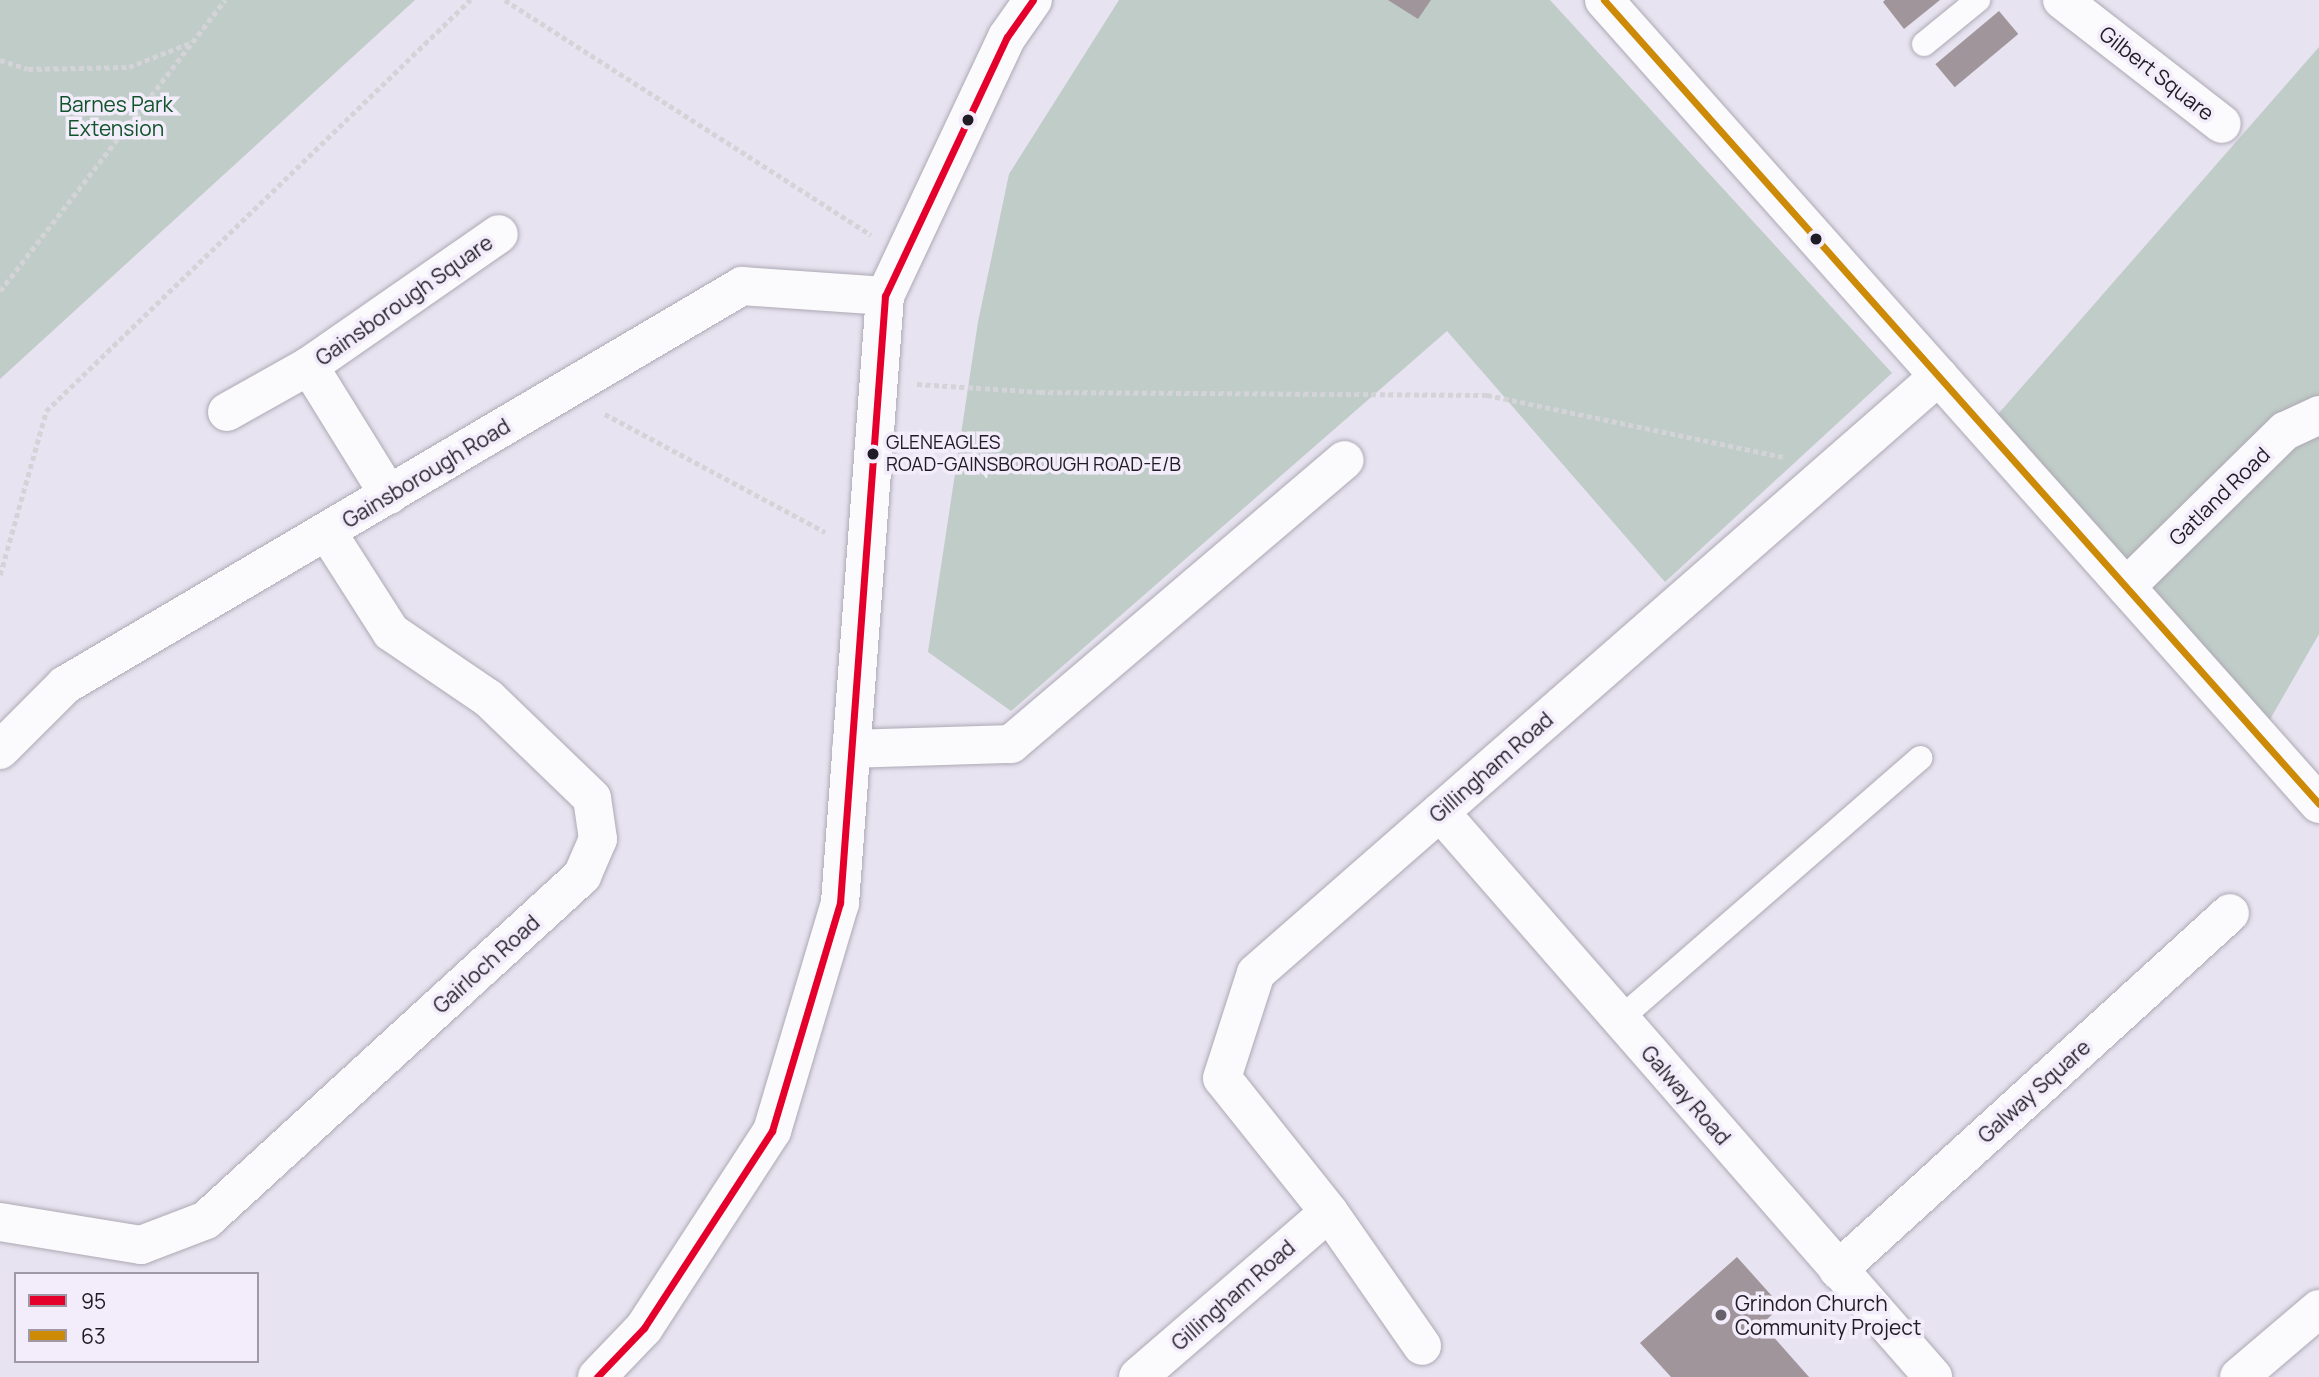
<!DOCTYPE html>
<html>
<head>
<meta charset="utf-8">
<style>
	body { margin:0 }
	#map { position:relative; width:2319px; height:1377px; overflow:hidden; background:#e7e3f0; font-family:Manrope,sans-serif }
	div>[style] { position:absolute }
	[style*='--x'] { left:calc(var(--x)*1px); top:calc(var(--y)*1px); width:calc(var(--w)*1px); rotate:calc(var(--a)*1deg) }
	.green>* { inset:0; background:#c0ccc7 }
	.building>* { inset:0; background:#a0959a; transform-origin:0 0 }
	.path>* { height:4.5px; margin-top:-2.25px; transform-origin:0; background:repeating-linear-gradient(90deg,#d4d3d7 0 5px,transparent 0 8.5px) }
	.roads { filter:drop-shadow(0 0 2px #ada9b4) drop-shadow(0 0 2px #ada9b4) }
	.service>* { height:24px; margin:-12px; padding:0 12px; transform-origin:12px; border-radius:12px; background:#fbfbfd }
	.minor>* { height:38px; margin:-19px; padding:0 19px; transform-origin:19px; border-radius:19px; background:#fbfbfd }
	.tertiary>* { height:38px; margin:-19px; padding:0 19px; transform-origin:19px; border-radius:19px; background:#fbfbfd }
	.bus-1>* { height:7px; margin:-3.5px; padding:0 3.5px; transform-origin:3.5px; border-radius:3.5px; background:#e4002b }
	.bus-2>* { height:7px; margin:-3.5px; padding:0 3.5px; transform-origin:3.5px; border-radius:3.5px; background:#cc8a07 }
	.dots>* { width:19px; height:19px; translate:-50% -50%; box-sizing:border-box; border:4px solid #f2ecfb; border-radius:50% }
	span { translate:-50% -50%; white-space:nowrap; text-align:center; line-height:1.15; -webkit-text-stroke:7px #f2ecfb; paint-order:stroke }
	.bus-label { font-size:19px; color:#201c25 }
	.left { translate:0 -50%; text-align:left }
	.street-label { font-size:21px; color:#201c25 }
	.park-label { font-size:21px; color:#12532b }
	.poi-label { font-size:21px; color:#201c25 }
	.legend { position:absolute; left:14px; top:1272px; width:245px; height:91px; box-sizing:border-box; background:#f2ecfb; border:2px solid #9e99a5; margin:0; padding:9px 12px; list-style:none; font-size:21px; color:#201c25 }
	.legend li { display:flex; align-items:center; gap:14px; height:35px }
	.legend b { width:35px; border:2px solid #9e99a5 }
</style>
</head>
<body>
<div id="map">
	<div class="green">
		<div style="clip-path:polygon(0 0,415px 0,0 379px)"></div>
		<div style="clip-path:polygon(1119px 0,1550px 0,1892px 373px,1665px 582px,1447px 331px,1011px 711px,928px 652px,978px 322px,1009px 174px)"></div>
		<div style="clip-path:polygon(2319px 47px,2319px 634px,2260px 737px,1985px 429px)"></div>
	</div>
	<div class="building">
		<div style="clip-path:polygon(1388px 0,1431px 0,1418px 19px)"></div>
		<div style="clip-path:polygon(1940px 0,1904px 29px,1883px 2px,1885px 0)"></div>
		<div style="left:1999px;top:11px;width:30px;height:83px;rotate:50deg"></div>
		<div style="clip-path:polygon(1737px 1257px,1781px 1306px,1762px 1324px,1809px 1377px,1671px 1377px,1640px 1343px)"></div>
	</div>
	<div class="path">
		<div style="--x:505;--y:0;--w:435;--a:32.7"></div>
		<div style="--x:0;--y:60;--w:29;--a:18"></div>
		<div style="--x:28;--y:69;--w:101;--a:-1.1"></div>
		<div style="--x:129;--y:67;--w:68;--a:-21.6"></div>
		<div style="--x:0;--y:291;--w:368;--a:-52.3"></div>
		<div style="--x:917;--y:384;--w:123;--a:3.7"></div>
		<div style="--x:1040;--y:392;--w:447;--a:0.4"></div>
		<div style="--x:1487;--y:395;--w:302;--a:11.8"></div>
		<div style="--x:605;--y:414;--w:250;--a:28.2"></div>
		<div style="--x:0;--y:575;--w:170;--a:-74.3"></div>
		<div style="--x:46;--y:411;--w:591;--a:-44.11"></div>
	</div>
	<div class="roads">
		<div class="service">
			<div style="--x:1924;--y:44;--w:70;--a:-39.2"></div>
			<div style="--x:1620;--y:1019;--w:398;--a:-41"></div>
		</div>
		<div class="minor">
			<div style="--x:2062;--y:0;--w:202;--a:37.8"></div>
			<div style="--x:309;--y:366;--w:152;--a:58.2"></div>
			<div style="--x:227;--y:412;--w:94;--a:-29.3"></div>
			<div style="--x:309;--y:366;--w:231;--a:-34.8"></div>
			<div style="--x:851;--y:749;--w:160;--a:-1.8"></div>
			<div style="--x:1011;--y:744;--w:438;--a:-40.4"></div>
			<div style="--x:0;--y:750;--w:92;--a:-45"></div>
			<div style="--x:65;--y:685;--w:786;--a:-30.51"></div>
			<div style="--x:742;--y:286;--w:143;--a:4"></div>
			<div style="--x:1440;--y:812;--w:750;--a:48.89"></div>
			<div style="--x:1329;--y:1212;--w:163;--a:55.2"></div>
			<div style="--x:0;--y:1222;--w:143;--a:9.3"></div>
			<div style="--x:141;--y:1245;--w:70;--a:-21"></div>
			<div style="--x:206;--y:1220;--w:510;--a:-42.46"></div>
			<div style="--x:582;--y:876;--w:40;--a:-66.6"></div>
			<div style="--x:598;--y:839;--w:41;--a:-98.3"></div>
			<div style="--x:592;--y:798;--w:144;--a:-136.1"></div>
			<div style="--x:488;--y:698;--w:117;--a:-145.8"></div>
			<div style="--x:391;--y:632;--w:119;--a:-122.6"></div>
			<div style="--x:1838;--y:1270;--w:530;--a:-42.32"></div>
			<div style="--x:1138;--y:1377;--w:252;--a:-40.8"></div>
			<div style="--x:1329;--y:1212;--w:171;--a:-128.6"></div>
			<div style="--x:1222;--y:1078;--w:110;--a:-72.1"></div>
			<div style="--x:1256;--y:973;--w:907;--a:-41.16"></div>
			<div style="--x:2239;--y:1377;--w:105;--a:-40.4"></div>
		</div>
		<div class="tertiary">
			<div style="--x:1604;--y:0;--w:1076;--a:48.35"></div>
			<div style="--x:2126;--y:587;--w:223;--a:-44.5"></div>
			<div style="--x:2285;--y:431;--w:38;--a:-25"></div>
			<div style="--x:597;--y:1377;--w:68;--a:-46.2"></div>
			<div style="--x:644;--y:1328;--w:235;--a:-57"></div>
			<div style="--x:772;--y:1131;--w:238;--a:-73.4"></div>
			<div style="--x:840;--y:903;--w:609;--a:-85.76"></div>
			<div style="--x:885;--y:296;--w:286;--a:-64.8"></div>
			<div style="--x:1007;--y:37;--w:45;--a:-54.9"></div>
		</div>
	</div>
	<div class="bus-1">
		<div style="--x:597;--y:1377;--w:68;--a:-46.2"></div>
		<div style="--x:644;--y:1328;--w:235;--a:-57"></div>
		<div style="--x:772;--y:1131;--w:238;--a:-73.4"></div>
		<div style="--x:840;--y:903;--w:609;--a:-85.76"></div>
		<div style="--x:885;--y:296;--w:286;--a:-64.8"></div>
		<div style="--x:1007;--y:37;--w:45;--a:-54.9"></div>
	</div>
	<div class="bus-2">
		<div style="--x:1604;--y:0;--w:1076;--a:48.35"></div>
	</div>
	<div class="dots">
		<div style="left:968px;top:120px;background:#201c25"></div>
		<div style="left:1816px;top:239px;background:#201c25"></div>
		<div style="left:873px;top:454px;background:#201c25"></div>
		<div style="left:1721px;top:1315px;background:#66626c"></div>
	</div>
	<div class="bus-label">
		<span class="left" style="left:886px;top:454px">GLENEAGLES<br>ROAD-GAINSBOROUGH ROAD-E/B</span>
	</div>
	<div class="street-label">
		<span style="left:2157px;top:73px;rotate:38deg">Gilbert Square</span>
		<span style="left:404px;top:300px;rotate:-35deg">Gainsborough Square</span>
		<span style="left:426px;top:473px;rotate:-31deg">Gainsborough Road</span>
		<span style="left:2219px;top:496px;rotate:-44deg">Gatland Road</span>
		<span style="left:1491px;top:767px;rotate:-41deg">Gillingham Road</span>
		<span style="left:486px;top:964px;rotate:-42deg">Gairloch Road</span>
		<span style="left:2034px;top:1091px;rotate:-42deg">Galway Square</span>
		<span style="left:1686px;top:1095px;rotate:49deg">Galway Road</span>
		<span style="left:1233px;top:1295px;rotate:-41deg">Gillingham Road</span>
	</div>
	<div class="park-label">
		<span style="left:116px;top:116px">Barnes Park<br>Extension</span>
	</div>
	<div class="poi-label">
		<span class="left" style="left:1735px;top:1315px">Grindon Church<br>Community Project</span>
	</div>
	<ul class="legend">
	<li><b style="height:9px;background:#e4002b"></b>95</li>
	<li><b style="height:9px;background:#cc8a07"></b>63</li>
	</ul>
</div>
</body>
</html>
